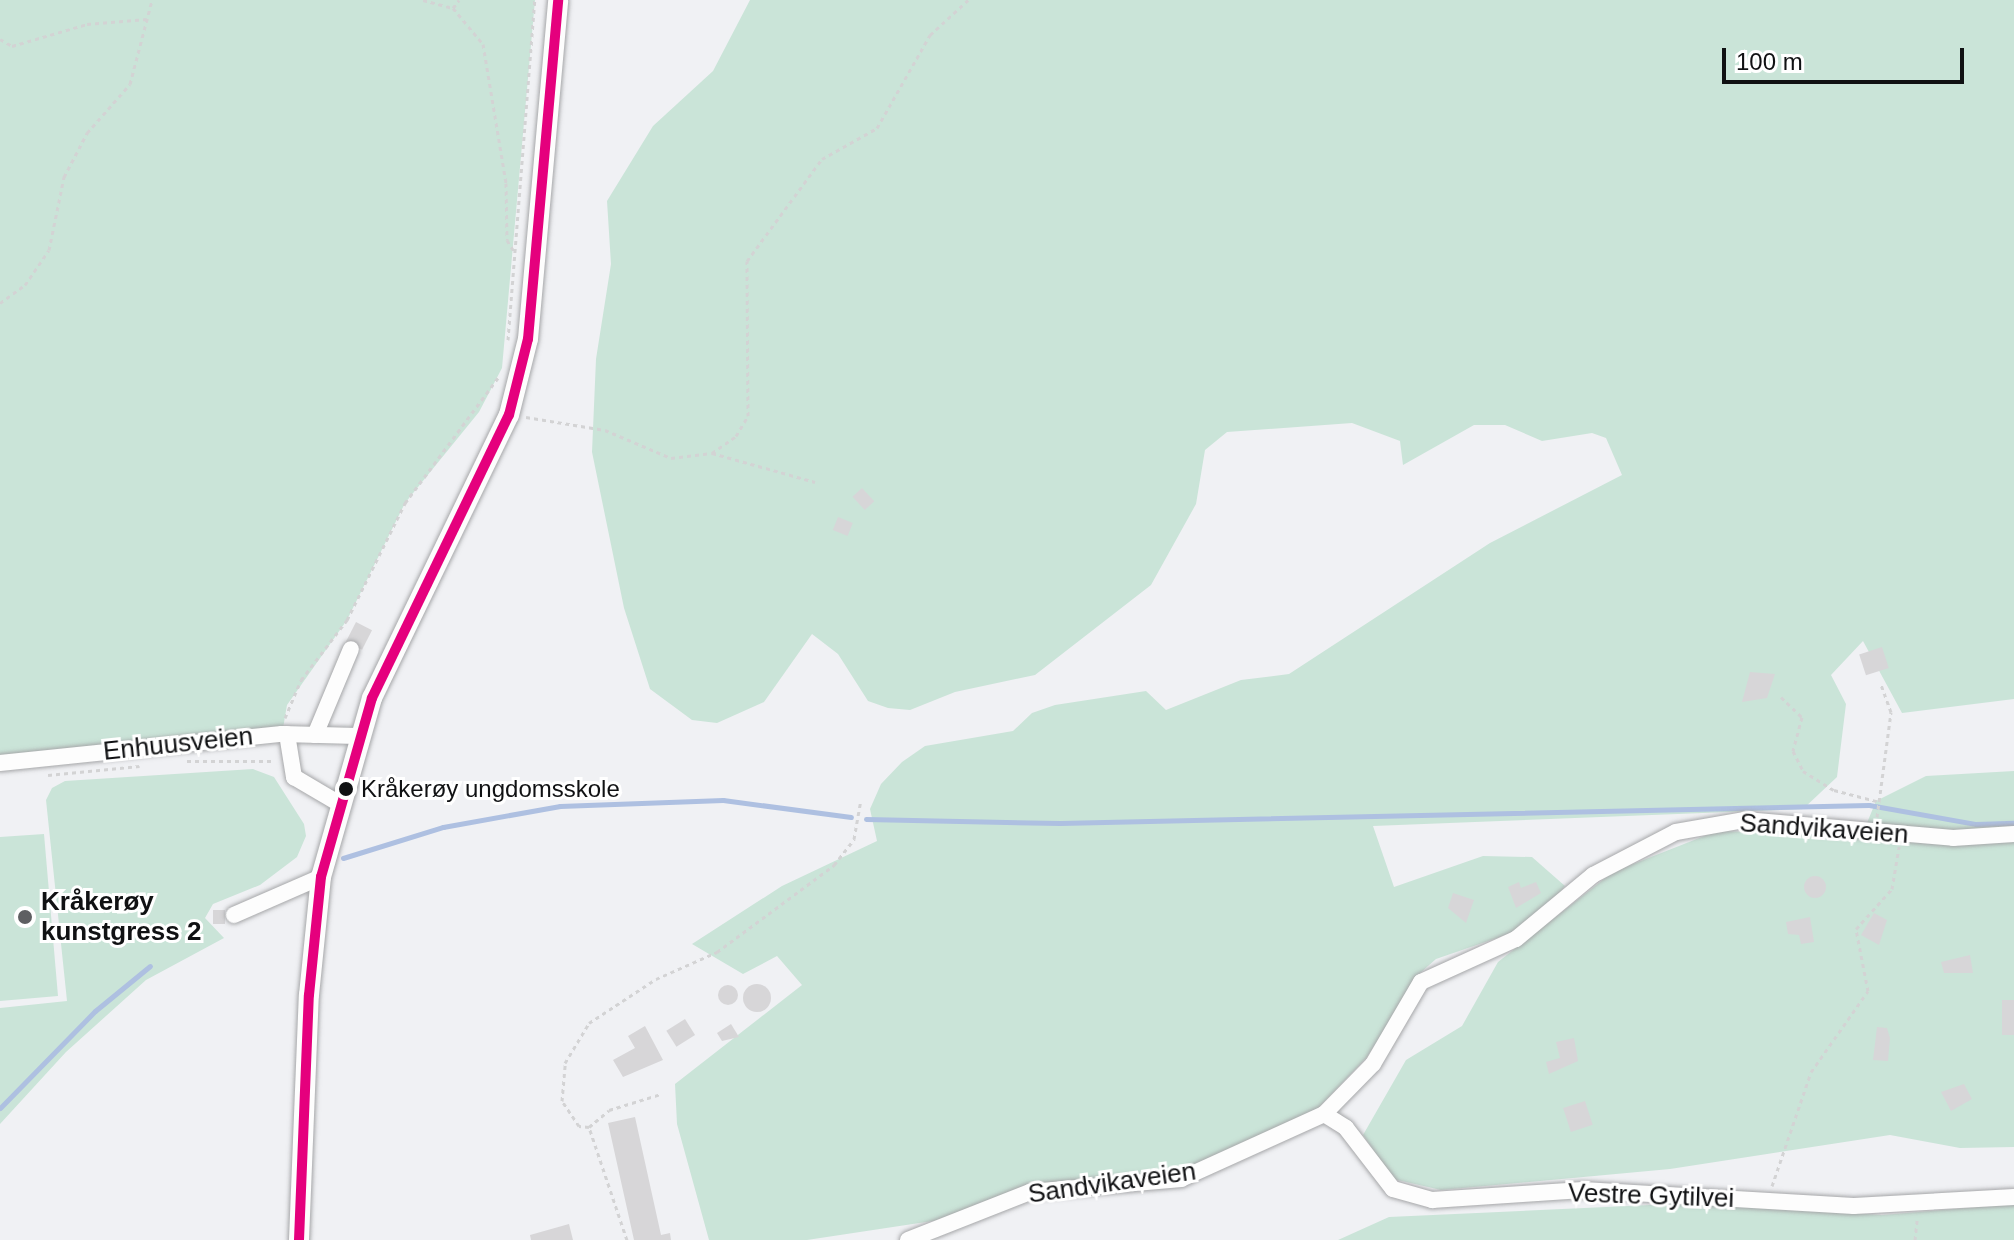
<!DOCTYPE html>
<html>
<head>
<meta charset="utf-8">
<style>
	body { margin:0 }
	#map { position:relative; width:2014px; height:1240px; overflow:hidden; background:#f0f1f4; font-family:Arial,sans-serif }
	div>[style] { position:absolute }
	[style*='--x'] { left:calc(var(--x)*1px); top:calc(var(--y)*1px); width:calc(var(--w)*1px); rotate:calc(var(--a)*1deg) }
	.green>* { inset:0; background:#cae4d8 }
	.stream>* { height:5px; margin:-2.5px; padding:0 2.5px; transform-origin:2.5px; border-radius:2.5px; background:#aec0e1 }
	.building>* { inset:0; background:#d7d6d8; transform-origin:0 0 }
	.round { border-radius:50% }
	.path>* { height:3px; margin-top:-1.5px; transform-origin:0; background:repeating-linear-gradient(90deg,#d3d3d4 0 4px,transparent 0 8px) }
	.roads { filter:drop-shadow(0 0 2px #a6a7a9) drop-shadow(0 0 2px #a6a7a9) }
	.minor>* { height:16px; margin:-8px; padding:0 8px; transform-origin:8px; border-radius:8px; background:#fdfdfd }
	.major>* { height:20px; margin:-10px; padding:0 10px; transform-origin:10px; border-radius:10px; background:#fdfdfd }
	.bus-1>* { height:10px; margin:-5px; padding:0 5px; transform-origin:5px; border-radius:5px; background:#e5007d }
	.dots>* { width:22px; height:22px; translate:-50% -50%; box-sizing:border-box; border:4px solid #fff; border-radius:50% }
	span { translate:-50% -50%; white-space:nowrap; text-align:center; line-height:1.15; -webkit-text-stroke:6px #fff; paint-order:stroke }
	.bus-label { font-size:24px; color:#101113 }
	.left { translate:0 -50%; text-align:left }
	.street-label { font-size:26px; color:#101113 }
	.poi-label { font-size:26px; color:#101113; font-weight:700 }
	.scale { position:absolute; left:1722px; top:48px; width:242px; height:36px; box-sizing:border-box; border:4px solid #101113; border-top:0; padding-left:10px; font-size:24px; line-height:28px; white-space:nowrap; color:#101113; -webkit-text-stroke:6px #fff; paint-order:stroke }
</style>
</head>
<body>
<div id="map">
	<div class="green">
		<div style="clip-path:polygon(0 0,535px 0,502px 368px,479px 412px,405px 503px,347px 620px,287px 705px,282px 734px,0 763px)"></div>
		<div style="clip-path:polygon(750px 0,2014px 0,2014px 699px,1902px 713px,1863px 641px,1831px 675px,1846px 704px,1837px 777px,1803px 809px,1373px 826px,1394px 887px,1483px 856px,1532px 857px,1565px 886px,1532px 926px,1436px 959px,1420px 973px,1367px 1057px,1302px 1125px,1192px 1171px,1026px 1189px,959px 1217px,807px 1240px,709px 1240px,677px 1124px,675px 1084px,802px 985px,777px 956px,743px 974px,692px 944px,782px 886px,877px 841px,870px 809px,881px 784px,902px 762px,925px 746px,1013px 731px,1032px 713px,1055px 705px,1146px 691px,1166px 710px,1241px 680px,1289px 674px,1490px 543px,1622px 475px,1606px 438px,1592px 433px,1542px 441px,1505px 425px,1474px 425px,1403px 465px,1400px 441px,1352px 423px,1227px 432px,1205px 450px,1196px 504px,1151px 585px,1035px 675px,955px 692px,910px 710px,888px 708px,868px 701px,838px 654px,812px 634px,764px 702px,717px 723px,692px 720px,650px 689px,624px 608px,592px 452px,596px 359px,611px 264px,607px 201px,653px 126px,713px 71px)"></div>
		<div style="clip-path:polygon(253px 769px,274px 777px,304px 824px,306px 836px,297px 857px,260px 885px,213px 904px,205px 918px,224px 938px,146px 980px,66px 1052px,0 1124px,0 1008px,67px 1001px,46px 800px,52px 788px,65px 781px)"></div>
		<div style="clip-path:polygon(2014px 771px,2014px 1147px,1960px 1148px,1890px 1135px,1670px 1169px,1441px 1190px,1393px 1179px,1363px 1135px,1406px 1060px,1462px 1026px,1498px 962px,1613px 872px,1717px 831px,1862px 835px,1876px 801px,1926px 776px)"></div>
		<div style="clip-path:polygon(44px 834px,58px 996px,0 1001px,0 837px)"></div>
		<div style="clip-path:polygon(1694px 1203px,1882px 1215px,2014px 1204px,2014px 1240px,1338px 1240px,1389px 1217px)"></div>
	</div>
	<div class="stream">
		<div style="--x:866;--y:819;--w:194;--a:1.2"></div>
		<div style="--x:1060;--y:823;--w:809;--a:-1.27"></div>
		<div style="--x:1869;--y:805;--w:109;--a:10.1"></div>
		<div style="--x:1976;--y:824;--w:38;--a:-2"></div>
		<div style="--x:343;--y:858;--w:105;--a:-17.2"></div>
		<div style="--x:443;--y:827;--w:119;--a:-10.2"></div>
		<div style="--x:560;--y:806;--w:163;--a:-2.1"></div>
		<div style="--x:723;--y:800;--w:129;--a:7.6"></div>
		<div style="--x:0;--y:1108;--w:136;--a:-45.6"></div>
		<div style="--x:95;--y:1011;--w:71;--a:-39.3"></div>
	</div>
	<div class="building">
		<div style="left:862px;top:488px;width:18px;height:13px;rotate:47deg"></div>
		<div style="left:838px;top:517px;width:16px;height:14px;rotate:22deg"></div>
		<div style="left:356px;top:622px;width:18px;height:22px;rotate:27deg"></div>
		<div style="left:1882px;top:647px;width:22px;height:24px;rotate:72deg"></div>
		<div style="clip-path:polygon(1750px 672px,1775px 674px,1767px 698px,1742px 702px)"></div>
		<div class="round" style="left:1804px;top:876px;width:22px;height:22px"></div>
		<div style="clip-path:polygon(1519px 882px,1521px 888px,1536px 882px,1541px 893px,1516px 908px,1508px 887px)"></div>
		<div style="clip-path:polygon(1453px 893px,1474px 900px,1466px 923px,1448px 908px)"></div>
		<div style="left:213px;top:910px;width:12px;height:14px"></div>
		<div style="clip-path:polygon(1874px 913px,1887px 920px,1879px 945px,1861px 935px)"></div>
		<div style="clip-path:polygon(1810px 917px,1814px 942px,1801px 944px,1799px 935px,1788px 934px,1786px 922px)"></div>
		<div style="clip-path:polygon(1970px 955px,1973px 973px,1944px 973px,1941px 962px)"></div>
		<div class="round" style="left:743px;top:984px;width:28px;height:28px"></div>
		<div class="round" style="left:718px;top:985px;width:20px;height:20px"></div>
		<div style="left:2014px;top:1000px;width:35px;height:12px;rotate:90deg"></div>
		<div style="left:685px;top:1019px;width:19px;height:22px;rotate:58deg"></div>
		<div style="clip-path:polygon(731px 1024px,739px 1037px,722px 1041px,717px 1033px)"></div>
		<div style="clip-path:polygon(645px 1026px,663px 1060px,623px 1077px,613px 1060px,635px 1048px,628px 1036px)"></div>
		<div style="clip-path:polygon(1877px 1027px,1887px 1028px,1890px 1038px,1888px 1061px,1873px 1060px)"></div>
		<div style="clip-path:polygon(1574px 1038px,1578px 1061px,1549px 1074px,1546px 1062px,1560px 1058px,1556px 1042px)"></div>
		<div style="clip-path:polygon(1964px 1084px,1972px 1099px,1951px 1111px,1941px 1092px)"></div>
		<div style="left:1585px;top:1101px;width:25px;height:23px;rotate:72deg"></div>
		<div style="clip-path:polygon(635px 1117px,661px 1235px,670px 1233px,671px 1240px,634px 1240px,608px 1123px)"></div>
		<div style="clip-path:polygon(569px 1224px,573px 1240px,531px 1240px,530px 1235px)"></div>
	</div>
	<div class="path">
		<div style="--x:423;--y:0;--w:31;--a:15"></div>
		<div style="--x:453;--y:8;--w:47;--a:50.2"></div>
		<div style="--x:483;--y:44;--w:141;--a:80.6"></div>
		<div style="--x:506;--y:183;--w:57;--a:89"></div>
		<div style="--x:507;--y:240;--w:15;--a:58"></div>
		<div style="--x:453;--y:8;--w:10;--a:-53"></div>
		<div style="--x:0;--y:39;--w:14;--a:30"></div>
		<div style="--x:12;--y:46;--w:78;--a:-16.3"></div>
		<div style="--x:87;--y:24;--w:60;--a:-4.8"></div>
		<div style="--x:0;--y:303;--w:31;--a:-36"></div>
		<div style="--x:25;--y:285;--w:42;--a:-55.6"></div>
		<div style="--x:49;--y:250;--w:75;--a:-78.4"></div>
		<div style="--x:64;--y:177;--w:50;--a:-62.4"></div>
		<div style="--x:87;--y:133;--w:65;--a:-48.7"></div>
		<div style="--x:130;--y:84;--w:87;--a:-75.3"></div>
		<div style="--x:508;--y:340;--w:341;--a:-85.5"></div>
		<div style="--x:526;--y:417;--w:80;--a:9.3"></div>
		<div style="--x:605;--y:430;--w:72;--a:23"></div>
		<div style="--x:671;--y:458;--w:41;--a:-7"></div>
		<div style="--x:712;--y:453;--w:29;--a:-35"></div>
		<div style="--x:736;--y:436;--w:23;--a:-59"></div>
		<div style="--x:748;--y:416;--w:155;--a:-90.4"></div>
		<div style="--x:747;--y:261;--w:127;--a:-53.7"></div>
		<div style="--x:822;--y:159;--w:63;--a:-29.4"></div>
		<div style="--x:877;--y:128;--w:107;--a:-60.3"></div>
		<div style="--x:930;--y:35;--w:52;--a:-42.6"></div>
		<div style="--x:712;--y:453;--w:107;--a:15.7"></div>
		<div style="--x:1781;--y:697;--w:29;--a:44"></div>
		<div style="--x:1802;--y:717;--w:35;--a:105"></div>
		<div style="--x:1793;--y:751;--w:22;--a:63"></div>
		<div style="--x:1803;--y:771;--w:36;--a:32"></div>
		<div style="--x:1834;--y:790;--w:48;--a:14.6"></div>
		<div style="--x:285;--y:718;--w:41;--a:-67.2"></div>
		<div style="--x:301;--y:680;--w:76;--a:-52.5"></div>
		<div style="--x:347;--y:620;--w:131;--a:-63.6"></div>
		<div style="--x:405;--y:503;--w:156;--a:-53.4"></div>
		<div style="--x:187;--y:761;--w:88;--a:0"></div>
		<div style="--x:48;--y:775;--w:92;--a:-5.6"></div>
		<div style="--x:1877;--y:817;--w:106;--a:-82.4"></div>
		<div style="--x:1891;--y:712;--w:30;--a:-110"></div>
		<div style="--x:589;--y:1127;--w:10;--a:-174"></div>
		<div style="--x:579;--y:1126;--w:30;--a:-124"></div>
		<div style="--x:562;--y:1101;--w:38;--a:-85"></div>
		<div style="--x:565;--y:1063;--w:47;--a:-59"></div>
		<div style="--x:589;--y:1023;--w:80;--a:-33.3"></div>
		<div style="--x:656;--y:979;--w:67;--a:-23.9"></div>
		<div style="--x:717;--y:952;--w:146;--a:-36.6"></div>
		<div style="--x:834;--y:865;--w:33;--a:-52"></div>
		<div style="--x:854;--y:839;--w:39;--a:-80"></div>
		<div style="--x:1772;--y:1186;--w:120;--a:-71.1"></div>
		<div style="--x:1811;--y:1072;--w:99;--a:-54.9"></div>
		<div style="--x:1868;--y:991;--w:63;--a:-101"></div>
		<div style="--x:1856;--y:929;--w:54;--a:-48"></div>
		<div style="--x:1892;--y:889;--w:43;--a:-80.5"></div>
		<div style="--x:627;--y:1240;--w:119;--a:-108.6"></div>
		<div style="--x:589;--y:1127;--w:26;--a:-40"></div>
		<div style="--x:609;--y:1110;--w:54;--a:-17.1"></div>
		<div style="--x:1915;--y:1240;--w:20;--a:-84"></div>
	</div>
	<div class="roads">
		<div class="minor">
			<div style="--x:287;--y:734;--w:44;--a:80.8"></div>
			<div style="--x:294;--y:777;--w:51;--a:30.6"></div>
			<div style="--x:315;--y:735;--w:93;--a:-67.3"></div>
			<div style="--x:0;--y:763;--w:283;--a:-5.9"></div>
			<div style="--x:282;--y:734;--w:75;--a:1.5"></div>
			<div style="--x:234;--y:915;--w:95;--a:-23.6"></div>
			<div style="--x:1324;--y:1114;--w:26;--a:32"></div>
			<div style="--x:1346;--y:1128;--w:77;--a:52.4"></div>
			<div style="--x:1393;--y:1189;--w:41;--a:15.8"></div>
			<div style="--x:1432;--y:1200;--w:151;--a:-3.8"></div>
			<div style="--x:1583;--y:1190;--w:271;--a:3.4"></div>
			<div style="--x:1854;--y:1206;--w:160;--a:-3.2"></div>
			<div style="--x:908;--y:1240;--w:131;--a:-21.5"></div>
			<div style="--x:1030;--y:1192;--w:152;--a:-4.9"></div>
			<div style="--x:1181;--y:1179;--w:157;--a:-24.4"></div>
			<div style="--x:1324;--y:1114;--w:70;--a:-45.6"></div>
			<div style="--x:1373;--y:1064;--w:95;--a:-59.7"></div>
			<div style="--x:1421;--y:982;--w:104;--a:-24.4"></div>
			<div style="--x:1516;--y:939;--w:100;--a:-39.7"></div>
			<div style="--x:1593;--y:875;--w:93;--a:-27.4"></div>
			<div style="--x:1676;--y:832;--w:70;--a:-9.9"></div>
			<div style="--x:1745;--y:820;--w:209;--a:4.9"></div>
			<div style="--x:1953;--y:838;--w:61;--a:-3.8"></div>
		</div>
		<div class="major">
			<div style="--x:299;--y:1240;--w:245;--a:-87.7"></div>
			<div style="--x:309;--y:995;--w:119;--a:-84.2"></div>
			<div style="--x:321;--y:877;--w:186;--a:-74.1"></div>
			<div style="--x:372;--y:698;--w:314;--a:-64.2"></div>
			<div style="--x:509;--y:415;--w:78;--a:-76"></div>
			<div style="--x:528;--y:339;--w:340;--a:-84.9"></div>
		</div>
	</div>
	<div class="bus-1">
		<div style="--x:299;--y:1240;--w:245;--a:-87.7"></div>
		<div style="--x:309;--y:995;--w:119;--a:-84.2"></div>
		<div style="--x:321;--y:877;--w:186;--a:-74.1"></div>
		<div style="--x:372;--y:698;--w:314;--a:-64.2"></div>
		<div style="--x:509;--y:415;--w:78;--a:-76"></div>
		<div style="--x:528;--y:339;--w:340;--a:-84.9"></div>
	</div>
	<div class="dots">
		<div style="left:346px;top:789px;background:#101113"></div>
		<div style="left:25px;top:917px;background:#5e5f62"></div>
	</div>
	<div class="bus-label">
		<span class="left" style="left:361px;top:789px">Kråkerøy ungdomsskole</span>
	</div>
	<div class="street-label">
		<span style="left:178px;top:744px;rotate:-6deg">Enhuusveien</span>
		<span style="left:1824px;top:829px;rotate:4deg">Sandvikaveien</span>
		<span style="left:1112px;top:1183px;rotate:-8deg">Sandvikaveien</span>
		<span style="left:1651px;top:1196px;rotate:2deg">Vestre Gytilvei</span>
	</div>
	<div class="poi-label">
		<span class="left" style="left:41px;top:917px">Kråkerøy<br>kunstgress 2</span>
	</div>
	<div class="scale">100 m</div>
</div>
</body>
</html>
